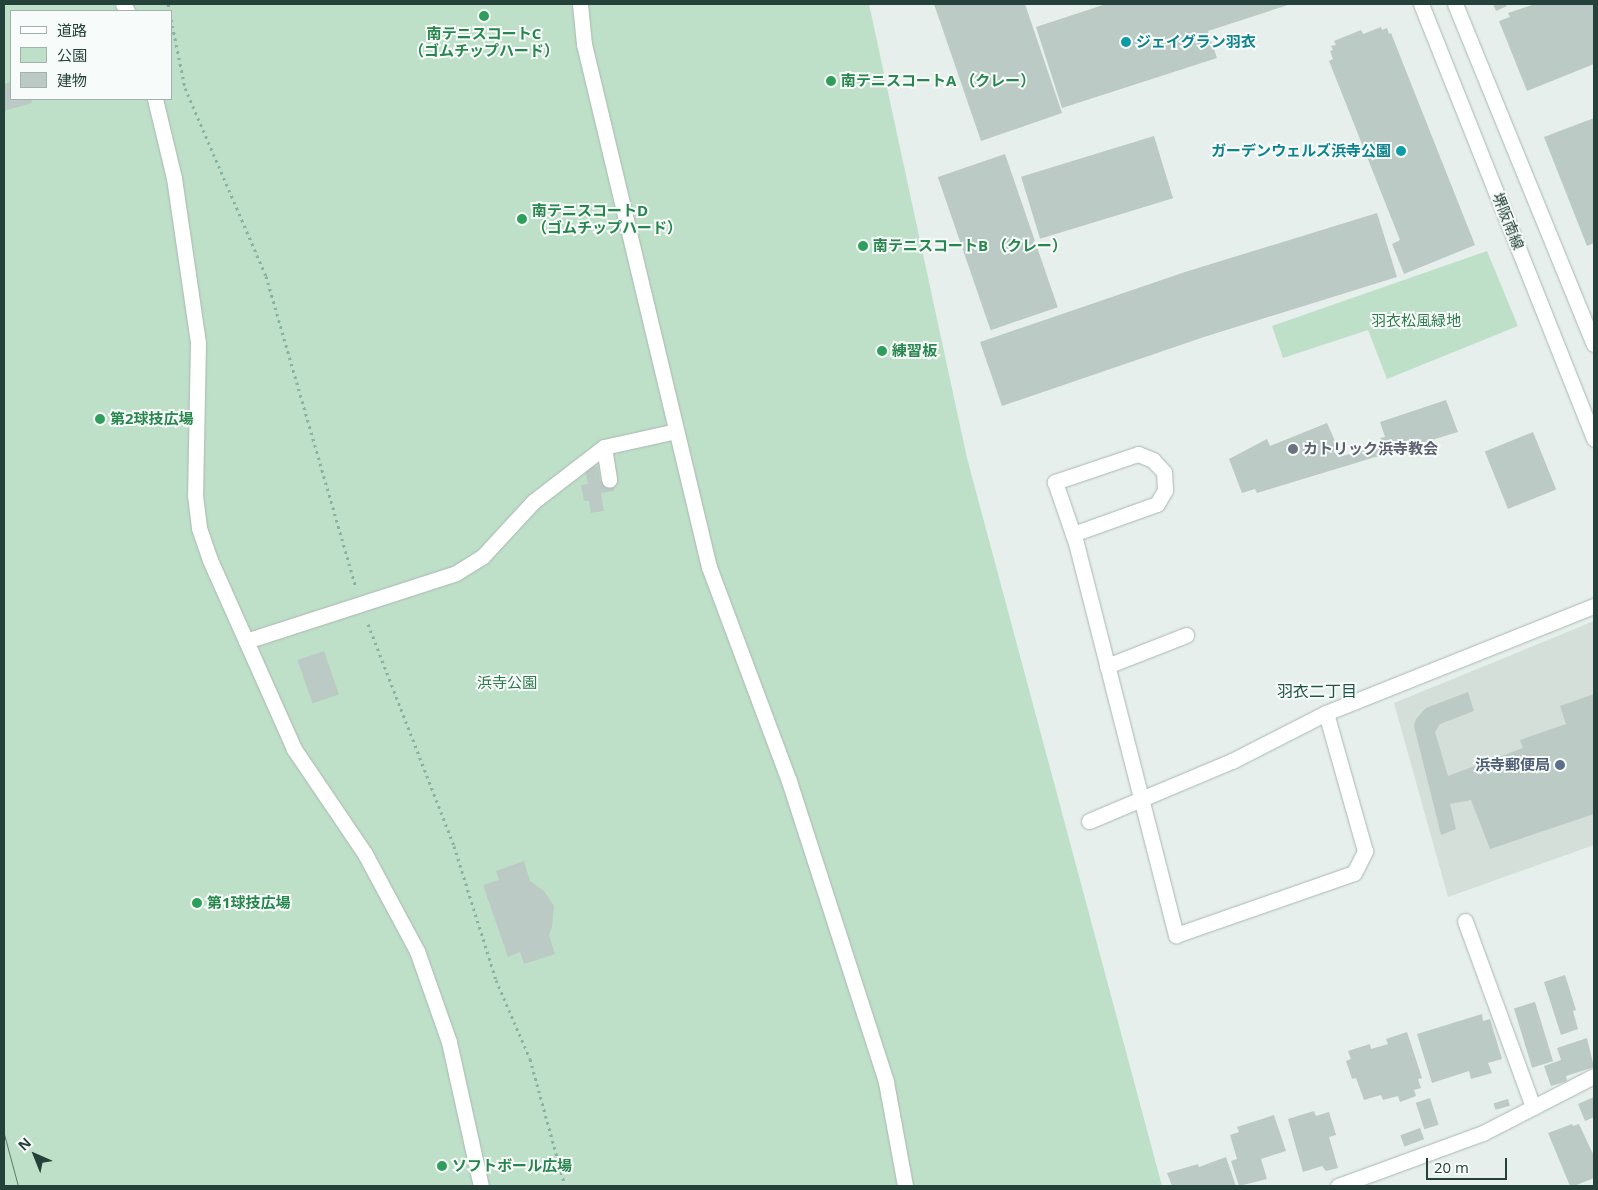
<!DOCTYPE html>
<html>
<head>
<meta charset="utf-8">
<style>
	body { margin:0 }
	#map { position:relative; width:1598px; height:1190px; overflow:hidden; background:#e6efeb; font-family:"Open Sans","Noto Sans JP",sans-serif }
	div>[style] { position:absolute }
	[style*='--x'] { left:calc(var(--x)*1px); top:calc(var(--y)*1px); width:calc(var(--w)*1px); rotate:calc(var(--a)*1deg) }
	.built>* { inset:0; background:#d4dfda }
	.green>* { inset:0; background:#bfe0c8 }
	.building>* { inset:0; background:#bbcac4; transform-origin:0 0 }
	.path>* { height:3px; margin-top:-1.5px; transform-origin:0; background:repeating-linear-gradient(90deg,#86b3a5 0 2.5px,transparent 0 6.5px) }
	.roads { filter:drop-shadow(0 0 1px #a8b8b2) drop-shadow(0 0 1px #a8b8b2) }
	.service>* { height:15px; margin:-7.5px; padding:0 7.5px; transform-origin:7.5px; border-radius:7.5px; background:#fff }
	.minor>* { height:15px; margin:-7.5px; padding:0 7.5px; transform-origin:7.5px; border-radius:7.5px; background:#fff }
	.secondary>* { height:15px; margin:-7.5px; padding:0 7.5px; transform-origin:7.5px; border-radius:7.5px; background:#fff }
	.tram>* { height:1px; margin:-0.5px; padding:0 0.5px; transform-origin:0.5px; border-radius:0.5px; background:#5f7d75 }
	.dots>* { width:14px; height:14px; translate:-50% -50%; box-sizing:border-box; border:2px solid #f7fbf9; border-radius:50% }
	span { translate:-50% -50%; white-space:nowrap; text-align:center; line-height:1.15; -webkit-text-stroke:4px #f7fbf9; paint-order:stroke }
	.leisure-label { font-size:15px; color:#27864d; font-weight:700 }
	.left { translate:0 -50%; text-align:left }
	.culture-label { font-size:15px; color:#0d838f; font-weight:700 }
	.right { translate:-100% -50%; text-align:right }
	.street-label { font-size:15px; color:#24423a }
	.park-label { font-size:15px; color:#2d7a4b }
	.worship-label { font-size:15px; color:#5b616d; font-weight:700 }
	.service-label { font-size:15px; color:#4e5e75; font-weight:700 }
	.neighbourhood-label { font-size:16px; color:#1f5548 }
	.frame { position:absolute; inset:0; border:5px solid #24423a; pointer-events:none }
	.legend { position:absolute; left:10px; top:10px; width:162px; height:90px; box-sizing:border-box; background:#f7fbf9; border:1px solid #a3b1ad; margin:0; padding:6px 9px; list-style:none; font-size:15px; color:#24423a }
	.legend li { display:flex; align-items:center; gap:10px; height:25px }
	.legend b { width:25px; border:1px solid #a3b1ad }
	.north { position:absolute; left:10px; top:1130px; width:50px; height:50px; -webkit-text-stroke:4px #f7fbf9; paint-order:stroke; rotate:316deg; font-size:14px; font-weight:700; line-height:20px; text-align:center; color:#24423a }
	.north::after { content:''; display:block; margin:auto; width:18px; height:22px; background:#24423a; clip-path:polygon(50% 0,100% 100%,50% 72%,0 100%) }
	.scale { position:absolute; left:1426px; top:1158px; width:81px; height:22px; box-sizing:border-box; border:2px solid #24423a; border-top:0; padding-left:6px; font-size:15px; line-height:18px; white-space:nowrap; color:#24423a; -webkit-text-stroke:4px #f7fbf9; paint-order:stroke }
</style>
</head>
<body>
<div id="map">
	<div class="built">
		<div style="clip-path:polygon(1594px 621px,1594px 845px,1448px 897px,1394px 703px)"></div>
	</div>
	<div class="green">
		<div style="clip-path:polygon(evenodd,4px 4px,869px 4px,967px 458px,1162px 1186px,4px 1186px,4px 4px,11px 11px,171px 11px,171px 99px,11px 99px,11px 11px)"></div>
		<div style="clip-path:polygon(1487px 251px,1518px 326px,1387px 379px,1368px 330px,1283px 358px,1272px 326px)"></div>
	</div>
	<div class="building">
		<div style="clip-path:polygon(934px 4px,1025px 4px,1062px 113px,981px 141px)"></div>
		<div style="clip-path:polygon(1106px 4px,1291px 4px,1208px 31px,1217px 58px,1062px 108px,1036px 27px)"></div>
		<div style="clip-path:polygon(1493px 4px,1505px 4px,1507px 6px,1496px 11px)"></div>
		<div style="clip-path:polygon(1535px 4px,1594px 4px,1594px 64px,1527px 91px,1499px 21px,1510px 17px,1508px 13px)"></div>
		<div style="clip-path:polygon(1381px 27px,1382px 30px,1387px 28px,1389px 34px,1391px 33px,1475px 245px,1404px 274px,1392px 244px,1400px 240px,1329px 61px,1333px 59px,1330px 51px,1333px 50px,1331px 46px,1336px 45px,1334px 41px,1361px 30px,1363px 34px)"></div>
		<div style="clip-path:polygon(11px 82px,11px 99px,31px 99px,32px 103px,4px 111px,4px 84px)"></div>
		<div style="clip-path:polygon(1594px 118px,1594px 243px,1587px 246px,1544px 137px)"></div>
		<div style="left:1154px;top:136px;width:65px;height:139px;rotate:73deg"></div>
		<div style="left:1005px;top:154px;width:162px;height:71px;rotate:71deg"></div>
		<div style="clip-path:polygon(1377px 213px,1397px 277px,1204px 337px,1002px 406px,980px 342px,1185px 272px)"></div>
		<div style="clip-path:polygon(1446px 400px,1458px 432px,1257px 493px,1255px 489px,1242px 493px,1229px 459px,1267px 439px,1270px 446px,1327px 423px,1340px 452px,1336px 453px,1338px 457px,1384px 445px,1380px 438px,1385px 437px,1380px 422px)"></div>
		<div style="left:1533px;top:432px;width:62px;height:52px;rotate:68deg"></div>
		<div style="clip-path:polygon(598px 466px,600px 481px,613px 480px,614px 491px,601px 493px,604px 511px,591px 513px,589px 501px,584px 501px,581px 485px,588px 484px,585px 468px)"></div>
		<div style="left:324px;top:651px;width:46px;height:28px;rotate:71deg"></div>
		<div style="clip-path:polygon(1468px 692px,1474px 711px,1440px 724px,1435px 732px,1448px 776px,1523px 748px,1520px 740px,1566px 724px,1560px 706px,1594px 694px,1594px 814px,1490px 849px,1471px 800px,1450px 804px,1456px 829px,1441px 835px,1414px 726px,1416px 719px,1426px 708px)"></div>
		<div style="clip-path:polygon(524px 861px,530px 881px,544px 891px,554px 906px,552px 927px,549px 935px,555px 954px,524px 964px,520px 952px,508px 957px,483px 885px,499px 880px,496px 871px)"></div>
		<div style="clip-path:polygon(1565px 975px,1576px 1010px,1573px 1011px,1578px 1029px,1561px 1035px,1544px 982px)"></div>
		<div style="left:1535px;top:1002px;width:62px;height:22px;rotate:73deg"></div>
		<div style="clip-path:polygon(1482px 1014px,1483px 1021px,1490px 1019px,1502px 1059px,1488px 1063px,1492px 1073px,1471px 1079px,1469px 1071px,1432px 1083px,1417px 1034px)"></div>
		<div style="clip-path:polygon(1407px 1032px,1422px 1078px,1418px 1079px,1421px 1088px,1414px 1090px,1416px 1096px,1400px 1102px,1398px 1096px,1383px 1100px,1381px 1095px,1364px 1100px,1356px 1078px,1352px 1079px,1346px 1061px,1351px 1059px,1348px 1051px,1370px 1044px,1371px 1049px,1388px 1044px,1386px 1039px)"></div>
		<div style="clip-path:polygon(1587px 1038px,1594px 1067px,1566px 1076px,1567px 1081px,1551px 1086px,1544px 1066px,1561px 1060px,1557px 1048px)"></div>
		<div style="clip-path:polygon(1594px 1097px,1594px 1117px,1585px 1121px,1578px 1104px)"></div>
		<div style="left:1430px;top:1098px;width:28px;height:15px;rotate:72deg"></div>
		<div style="left:1508px;top:1099px;width:7px;height:15px;rotate:74deg"></div>
		<div style="clip-path:polygon(1314px 1111px,1316px 1116px,1329px 1112px,1336px 1135px,1329px 1137px,1338px 1168px,1326px 1171px,1322px 1166px,1303px 1172px,1288px 1119px)"></div>
		<div style="clip-path:polygon(1274px 1115px,1286px 1151px,1261px 1159px,1267px 1179px,1239px 1186px,1231px 1161px,1237px 1159px,1230px 1135px,1239px 1132px,1237px 1127px)"></div>
		<div style="clip-path:polygon(1572px 1124px,1573px 1126px,1579px 1124px,1594px 1156px,1594px 1178px,1574px 1186px,1570px 1186px,1548px 1133px)"></div>
		<div style="left:1420px;top:1128px;width:12px;height:21px;rotate:70deg"></div>
		<div style="clip-path:polygon(1226px 1157px,1236px 1186px,1172px 1186px,1167px 1173px,1198px 1164px,1199px 1167px)"></div>
	</div>
	<div class="path">
		<div style="--x:168;--y:4;--w:7;--a:74"></div>
		<div style="--x:171;--y:19;--w:70;--a:78.5"></div>
		<div style="--x:185;--y:88;--w:205;--a:66.7"></div>
		<div style="--x:266;--y:276;--w:322;--a:73.9"></div>
		<div style="--x:368;--y:624;--w:238;--a:68.8"></div>
		<div style="--x:454;--y:846;--w:140;--a:72.6"></div>
		<div style="--x:496;--y:980;--w:86;--a:66.7"></div>
		<div style="--x:530;--y:1059;--w:132;--a:74.6"></div>
	</div>
	<div class="roads">
		<div class="service">
			<div style="--x:123;--y:4;--w:8;--a:60"></div>
			<div style="--x:580;--y:4;--w:40;--a:84.3"></div>
			<div style="--x:584;--y:44;--w:538;--a:76.56"></div>
			<div style="--x:709;--y:567;--w:228;--a:69.5"></div>
			<div style="--x:789;--y:781;--w:316;--a:72.1"></div>
			<div style="--x:886;--y:1082;--w:106;--a:79.6"></div>
			<div style="--x:155;--y:99;--w:81;--a:76.5"></div>
			<div style="--x:174;--y:178;--w:166;--a:81.7"></div>
			<div style="--x:198;--y:342;--w:153;--a:91.1"></div>
			<div style="--x:195;--y:495;--w:33;--a:83"></div>
			<div style="--x:199;--y:528;--w:34;--a:71"></div>
			<div style="--x:210;--y:560;--w:207;--a:66"></div>
			<div style="--x:294;--y:749;--w:127;--a:55.9"></div>
			<div style="--x:365;--y:854;--w:110;--a:61.8"></div>
			<div style="--x:417;--y:951;--w:96;--a:70.6"></div>
			<div style="--x:449;--y:1042;--w:148;--a:77.5"></div>
			<div style="--x:604;--y:447;--w:33;--a:81"></div>
			<div style="--x:246;--y:641;--w:221;--a:-17.9"></div>
			<div style="--x:456;--y:573;--w:32;--a:-32"></div>
			<div style="--x:483;--y:556;--w:75;--a:-47.2"></div>
			<div style="--x:534;--y:501;--w:88;--a:-37.6"></div>
			<div style="--x:604;--y:447;--w:74;--a:-12.5"></div>
		</div>
		<div class="minor">
			<div style="--x:1073;--y:534;--w:89;--a:-19.7"></div>
			<div style="--x:1157;--y:504;--w:16;--a:-60"></div>
			<div style="--x:1165;--y:490;--w:18;--a:-93"></div>
			<div style="--x:1164;--y:472;--w:16;--a:-133"></div>
			<div style="--x:1153;--y:460;--w:16;--a:-158"></div>
			<div style="--x:1138;--y:454;--w:88;--a:161.4"></div>
			<div style="--x:1055;--y:482;--w:65;--a:71"></div>
			<div style="--x:1076;--y:543;--w:405;--a:75.7"></div>
			<div style="--x:1176;--y:935;--w:188;--a:-19.2"></div>
			<div style="--x:1354;--y:873;--w:25;--a:-63"></div>
			<div style="--x:1365;--y:851;--w:143;--a:-105.8"></div>
			<div style="--x:1107;--y:666;--w:85;--a:-21.4"></div>
			<div style="--x:1089;--y:821;--w:155;--a:-22.8"></div>
			<div style="--x:1232;--y:761;--w:106;--a:-27.1"></div>
			<div style="--x:1326;--y:713;--w:289;--a:-21.8"></div>
			<div style="--x:1465;--y:921;--w:198;--a:69.9"></div>
			<div style="--x:1338;--y:1186;--w:154;--a:-20.1"></div>
			<div style="--x:1483;--y:1133;--w:125;--a:-27.2"></div>
		</div>
		<div class="secondary">
			<div style="--x:1421;--y:4;--w:468;--a:68.3"></div>
			<div style="--x:1455;--y:4;--w:367;--a:67.8"></div>
		</div>
	</div>
	<div class="tram">
		<div style="--x:4;--y:1134;--w:54;--a:74.9"></div>
	</div>
	<div class="dots">
		<div style="left:484px;top:16px;background:#2e9e5b"></div>
		<div style="left:1126px;top:42px;background:#0f9aa8"></div>
		<div style="left:831px;top:81px;background:#2e9e5b"></div>
		<div style="left:1401px;top:151px;background:#0f9aa8"></div>
		<div style="left:522px;top:219px;background:#2e9e5b"></div>
		<div style="left:863px;top:246px;background:#2e9e5b"></div>
		<div style="left:882px;top:351px;background:#2e9e5b"></div>
		<div style="left:100px;top:419px;background:#2e9e5b"></div>
		<div style="left:1293px;top:449px;background:#6b7280"></div>
		<div style="left:1560px;top:765px;background:#5c6f8a"></div>
		<div style="left:197px;top:903px;background:#2e9e5b"></div>
		<div style="left:442px;top:1166px;background:#2e9e5b"></div>
	</div>
	<div class="leisure-label">
		<span style="left:484px;top:42px">南テニスコートC<br>（ゴムチップハード）</span>
		<span class="left" style="left:841px;top:81px">南テニスコートA （クレー）</span>
		<span class="left" style="left:532px;top:219px">南テニスコートD<br>（ゴムチップハード）</span>
		<span class="left" style="left:873px;top:246px">南テニスコートB （クレー）</span>
		<span class="left" style="left:892px;top:351px">練習板</span>
		<span class="left" style="left:110px;top:419px">第2球技広場</span>
		<span class="left" style="left:207px;top:903px">第1球技広場</span>
		<span class="left" style="left:452px;top:1166px">ソフトボール広場</span>
	</div>
	<div class="culture-label">
		<span class="left" style="left:1136px;top:42px">ジェイグラン羽衣</span>
		<span class="right" style="left:1391px;top:151px">ガーデンウェルズ浜寺公園</span>
	</div>
	<div class="street-label">
		<span style="left:1508px;top:221px;rotate:68deg">堺阪南線</span>
	</div>
	<div class="park-label">
		<span style="left:1416px;top:321px">羽衣松風緑地</span>
		<span style="left:507px;top:683px">浜寺公園</span>
	</div>
	<div class="worship-label">
		<span class="left" style="left:1303px;top:449px">カトリック浜寺教会</span>
	</div>
	<div class="service-label">
		<span class="right" style="left:1550px;top:765px">浜寺郵便局</span>
	</div>
	<div class="neighbourhood-label">
		<span style="left:1317px;top:691px">羽衣二丁目</span>
	</div>
	<div class="frame"></div>
	<ul class="legend">
	<li><b style="height:6px;background:#fff"></b>道路</li>
	<li><b style="height:14px;background:#bfe0c8"></b>公園</li>
	<li><b style="height:14px;background:#bbcac4"></b>建物</li>
	</ul>
	<div class="north">N</div>
	<div class="scale">20 m</div>
</div>
</body>
</html>
